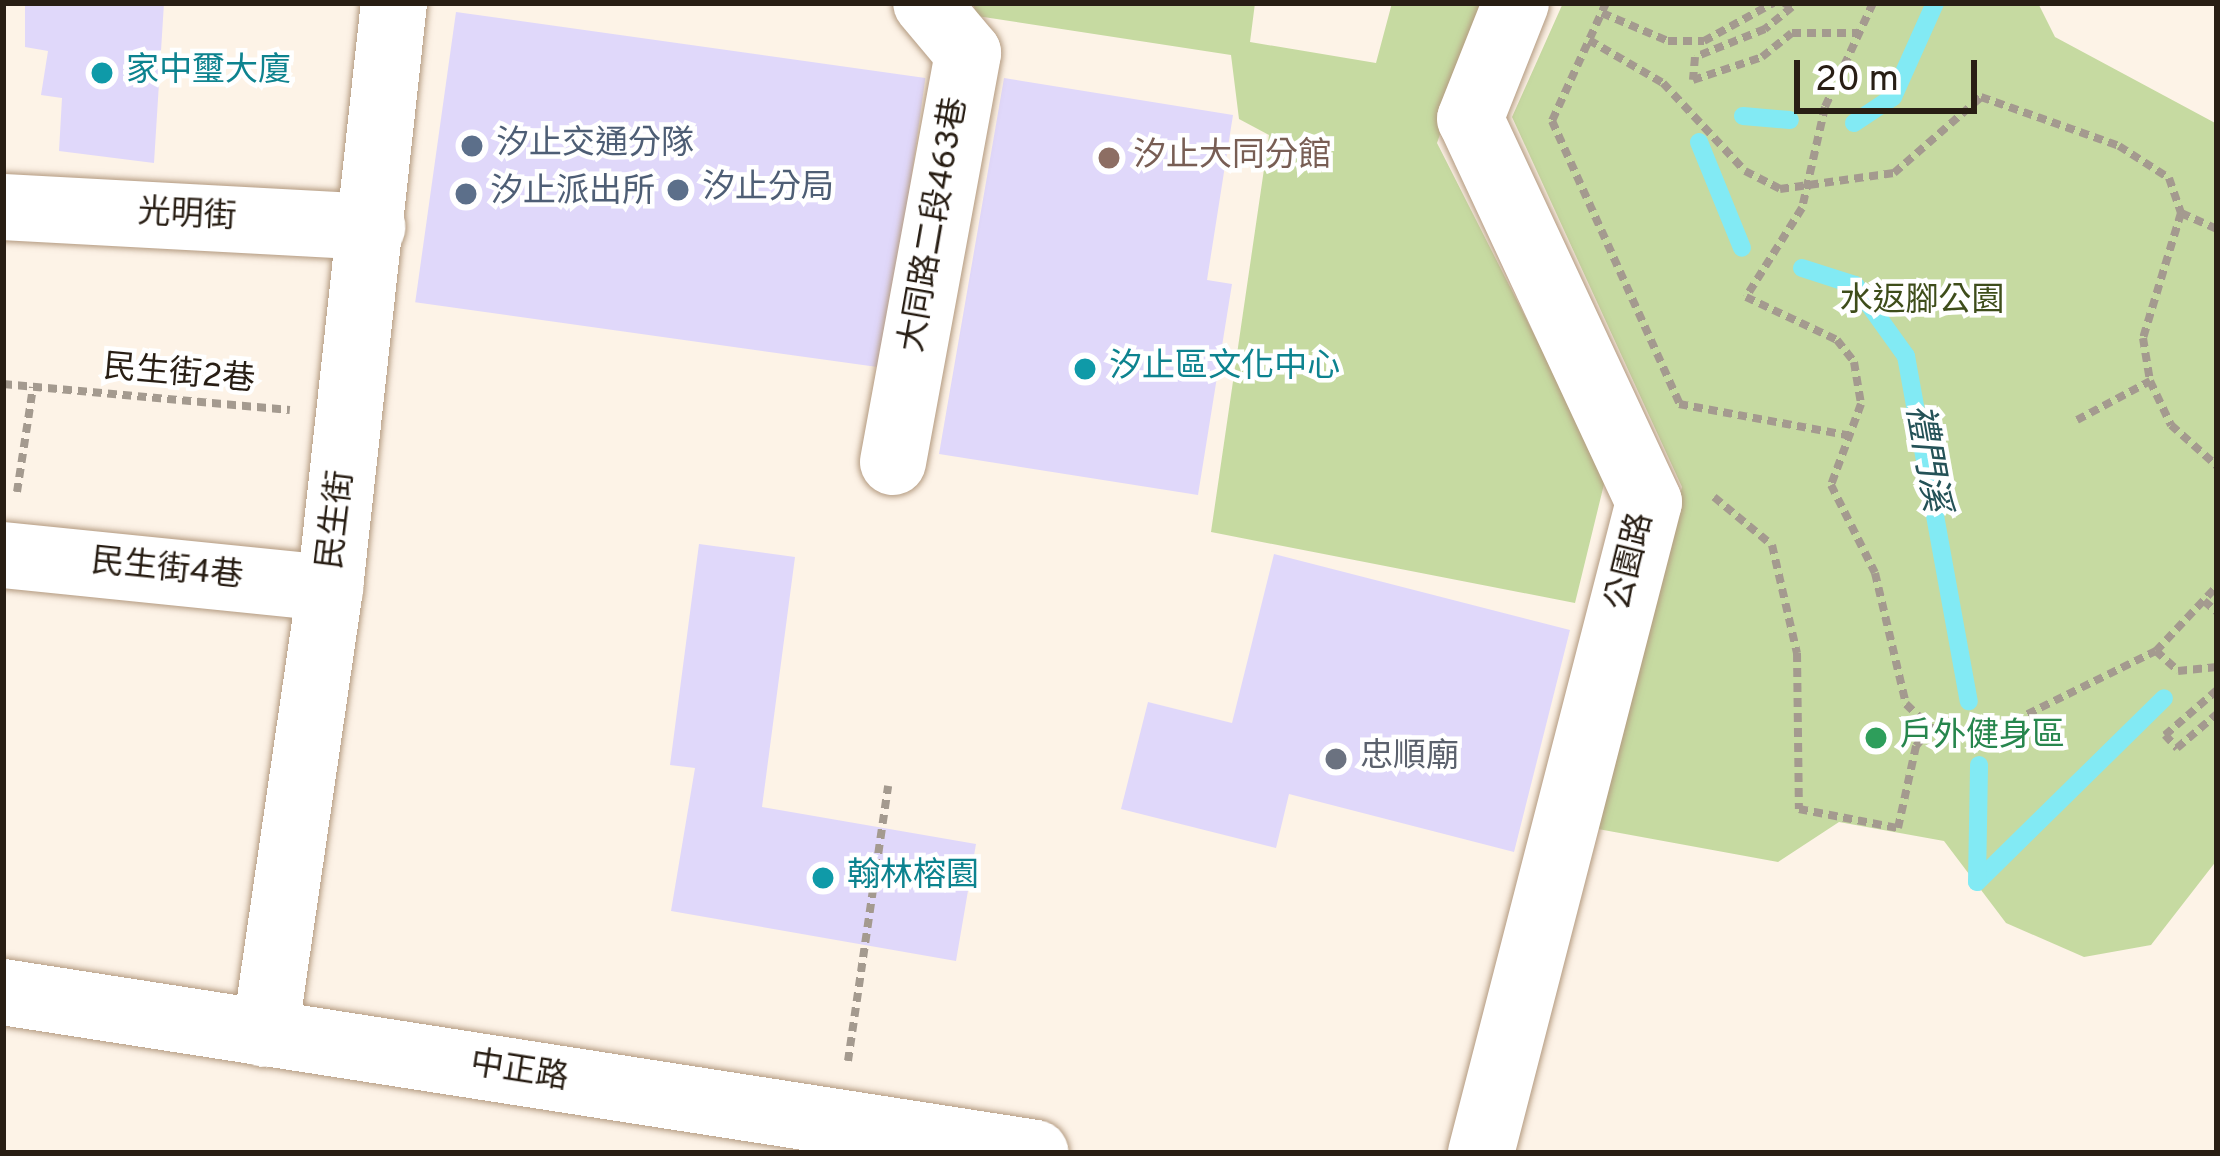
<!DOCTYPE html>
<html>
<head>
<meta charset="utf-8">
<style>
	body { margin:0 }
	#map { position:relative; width:2220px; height:1156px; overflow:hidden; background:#fdf3e7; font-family:Overpass,"Noto Sans TC",sans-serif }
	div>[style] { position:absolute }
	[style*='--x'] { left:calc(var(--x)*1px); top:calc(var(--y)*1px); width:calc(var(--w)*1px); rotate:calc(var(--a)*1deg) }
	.green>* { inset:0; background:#c6daa1 }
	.stream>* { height:18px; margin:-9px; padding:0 9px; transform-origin:9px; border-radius:9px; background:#82eaf4 }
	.building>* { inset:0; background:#e0d8fa; transform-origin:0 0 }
	.path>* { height:8px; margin-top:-4px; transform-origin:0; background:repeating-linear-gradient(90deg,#a49a8f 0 9px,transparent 0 15px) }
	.roads { filter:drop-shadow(0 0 3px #b39a80) drop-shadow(0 0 3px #b39a80) }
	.minor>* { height:66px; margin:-33px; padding:0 33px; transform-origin:33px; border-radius:33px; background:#fff }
	.dots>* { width:33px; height:33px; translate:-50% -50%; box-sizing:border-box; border:6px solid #fff; border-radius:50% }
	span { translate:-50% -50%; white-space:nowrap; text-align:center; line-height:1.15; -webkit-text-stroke:9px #fff; paint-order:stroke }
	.culture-label { font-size:33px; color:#0d838f }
	.left { translate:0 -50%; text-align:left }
	.service-label { font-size:33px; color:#4e5e75 }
	.education-label { font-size:33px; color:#785e54 }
	.street-label { font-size:33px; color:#281e14 }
	.park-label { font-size:33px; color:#3e4d1a }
	.leisure-label { font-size:33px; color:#27864d }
	.worship-label { font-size:33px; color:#5b616d }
	.water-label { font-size:36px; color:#245257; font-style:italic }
	.frame { position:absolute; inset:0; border:6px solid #281e14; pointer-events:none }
	.scale { position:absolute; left:1794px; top:60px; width:183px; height:54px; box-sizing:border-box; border:6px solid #281e14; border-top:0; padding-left:15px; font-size:36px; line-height:42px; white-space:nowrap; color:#281e14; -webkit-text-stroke:9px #fff; paint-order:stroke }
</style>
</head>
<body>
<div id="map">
	<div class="green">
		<div style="clip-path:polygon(973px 3px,1255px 3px,1250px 42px,1376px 63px,1392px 3px,1486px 3px,1437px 143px,1606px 476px,1575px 603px,1211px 532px,1269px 135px,1239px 119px,1231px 55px,977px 16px)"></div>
		<div style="clip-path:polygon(1563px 3px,2038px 3px,2055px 37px,2217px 124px,2217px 860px,2151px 945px,2084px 957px,2006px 923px,1944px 841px,1839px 822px,1778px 862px,1598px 829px,1682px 487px,1512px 117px)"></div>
	</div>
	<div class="stream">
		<div style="--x:1743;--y:116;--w:47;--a:4.9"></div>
		<div style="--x:1854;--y:123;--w:47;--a:-33.7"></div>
		<div style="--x:1893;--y:97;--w:103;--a:-65.9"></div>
		<div style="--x:1699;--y:142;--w:114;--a:67.9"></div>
		<div style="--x:1802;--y:268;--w:56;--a:17.8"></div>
		<div style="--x:1855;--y:285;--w:87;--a:54.3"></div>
		<div style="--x:1906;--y:356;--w:351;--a:79.7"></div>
		<div style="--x:1977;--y:882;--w:262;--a:-44.5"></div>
		<div style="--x:1977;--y:882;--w:117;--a:-89"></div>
	</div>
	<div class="building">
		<div style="clip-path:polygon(25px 3px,164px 3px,154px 163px,59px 151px,62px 98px,41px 95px,48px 51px,25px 47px)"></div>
		<div style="left:456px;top:12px;width:474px;height:293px;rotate:8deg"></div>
		<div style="clip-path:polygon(1004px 78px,1233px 115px,1207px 280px,1232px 284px,1198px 495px,939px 454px)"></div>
		<div style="clip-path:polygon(699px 544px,795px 557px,762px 807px,976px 844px,956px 961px,671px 911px,695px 768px,670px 765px)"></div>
		<div style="clip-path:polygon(1274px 554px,1570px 630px,1514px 852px,1289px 794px,1276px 848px,1121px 809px,1148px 702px,1232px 723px)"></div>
	</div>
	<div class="path">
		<div style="--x:1606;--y:3;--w:130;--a:114.6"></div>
		<div style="--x:1552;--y:121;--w:312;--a:65.7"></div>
		<div style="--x:1784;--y:3;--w:9;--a:27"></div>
		<div style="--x:1792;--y:7;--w:35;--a:141"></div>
		<div style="--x:1765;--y:29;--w:75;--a:158.2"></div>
		<div style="--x:1695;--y:57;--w:23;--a:95"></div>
		<div style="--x:1693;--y:80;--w:73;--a:-18.4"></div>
		<div style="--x:1762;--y:57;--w:38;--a:-39"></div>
		<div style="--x:1792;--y:33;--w:65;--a:0"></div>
		<div style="--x:1873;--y:3;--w:115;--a:114.8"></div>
		<div style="--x:1825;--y:107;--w:104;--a:102.8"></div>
		<div style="--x:1802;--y:208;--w:105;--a:122.2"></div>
		<div style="--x:1746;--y:297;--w:101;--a:25.3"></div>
		<div style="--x:1837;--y:340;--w:28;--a:52"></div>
		<div style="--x:1854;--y:362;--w:43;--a:80.5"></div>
		<div style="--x:1861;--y:404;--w:86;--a:110.3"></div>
		<div style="--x:1831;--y:485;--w:98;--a:63.4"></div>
		<div style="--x:1875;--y:573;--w:135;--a:76.7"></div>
		<div style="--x:1906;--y:704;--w:35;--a:44"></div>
		<div style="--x:1931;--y:728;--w:56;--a:6.1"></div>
		<div style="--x:1987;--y:734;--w:188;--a:-26.2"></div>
		<div style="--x:2156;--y:651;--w:89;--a:-46.8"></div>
		<div style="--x:1602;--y:13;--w:72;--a:23"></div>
		<div style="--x:1668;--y:41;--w:36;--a:0"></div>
		<div style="--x:1704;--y:41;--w:79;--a:-28.8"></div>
		<div style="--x:1589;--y:40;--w:86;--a:30.2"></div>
		<div style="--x:1663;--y:83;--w:120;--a:47"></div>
		<div style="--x:1745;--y:171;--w:39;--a:27"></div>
		<div style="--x:1780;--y:189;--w:115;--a:-8"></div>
		<div style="--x:1894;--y:173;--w:116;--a:-41.1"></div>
		<div style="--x:1981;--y:97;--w:146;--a:19.5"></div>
		<div style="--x:2119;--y:146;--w:59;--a:32.6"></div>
		<div style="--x:2169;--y:178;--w:37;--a:71"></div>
		<div style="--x:2181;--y:213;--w:131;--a:106.9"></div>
		<div style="--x:2143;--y:338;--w:44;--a:80.8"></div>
		<div style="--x:2150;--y:381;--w:49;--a:64.5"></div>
		<div style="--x:2171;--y:425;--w:62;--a:41.7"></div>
		<div style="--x:2181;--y:213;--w:39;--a:24"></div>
		<div style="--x:3;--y:384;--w:288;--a:5.2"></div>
		<div style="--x:1679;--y:404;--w:175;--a:10.5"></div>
		<div style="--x:2077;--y:420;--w:83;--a:-28.1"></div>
		<div style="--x:17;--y:492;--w:106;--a:-81.3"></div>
		<div style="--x:1714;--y:497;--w:75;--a:39.6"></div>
		<div style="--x:1772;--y:545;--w:111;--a:77"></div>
		<div style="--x:1797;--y:653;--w:156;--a:89.3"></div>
		<div style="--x:1799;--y:809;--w:101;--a:10.9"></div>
		<div style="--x:1898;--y:828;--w:84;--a:-77.6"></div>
		<div style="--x:1916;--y:746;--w:23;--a:-50"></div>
		<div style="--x:2204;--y:601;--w:17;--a:40"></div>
		<div style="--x:2156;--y:651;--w:30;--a:42"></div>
		<div style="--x:2178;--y:671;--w:39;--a:-6"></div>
		<div style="--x:2217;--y:690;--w:69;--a:139.1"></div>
		<div style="--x:2165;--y:735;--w:18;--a:47"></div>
		<div style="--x:2177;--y:748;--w:52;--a:-40.4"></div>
		<div style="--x:848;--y:1061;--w:278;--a:-81.7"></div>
	</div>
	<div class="roads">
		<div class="minor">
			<div style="--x:3;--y:207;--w:370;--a:3.1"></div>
			<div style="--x:893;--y:462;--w:416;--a:-79.6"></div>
			<div style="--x:968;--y:53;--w:65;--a:-130"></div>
			<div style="--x:3;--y:555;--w:329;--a:5.8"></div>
			<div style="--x:3;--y:992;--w:1045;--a:8.86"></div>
			<div style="--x:265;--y:1034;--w:451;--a:-81.7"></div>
			<div style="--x:330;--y:588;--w:588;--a:-83.76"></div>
			<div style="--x:1481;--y:1153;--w:672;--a:-75.53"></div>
			<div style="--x:1649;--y:502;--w:423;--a:-115"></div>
			<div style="--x:1470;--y:119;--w:125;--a:-68.4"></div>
		</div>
	</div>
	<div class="dots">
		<div style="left:102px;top:73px;background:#0f9aa8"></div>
		<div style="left:472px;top:146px;background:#5c6f8a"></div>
		<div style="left:1109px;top:158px;background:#8d6e63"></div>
		<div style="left:678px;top:190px;background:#5c6f8a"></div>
		<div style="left:466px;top:194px;background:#5c6f8a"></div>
		<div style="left:1085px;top:369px;background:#0f9aa8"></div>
		<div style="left:1876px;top:738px;background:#2e9e5b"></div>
		<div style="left:1336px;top:759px;background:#6b7280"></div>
		<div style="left:823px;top:878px;background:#0f9aa8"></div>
	</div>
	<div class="culture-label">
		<span class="left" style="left:126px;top:73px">家中璽大廈</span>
		<span class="left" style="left:1109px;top:369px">汐止區文化中心</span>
		<span class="left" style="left:847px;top:878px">翰林榕園</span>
	</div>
	<div class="service-label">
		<span class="left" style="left:496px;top:146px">汐止交通分隊</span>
		<span class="left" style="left:702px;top:190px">汐止分局</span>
		<span class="left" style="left:490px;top:194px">汐止派出所</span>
	</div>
	<div class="education-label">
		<span class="left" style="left:1133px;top:158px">汐止大同分館</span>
	</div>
	<div class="street-label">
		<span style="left:187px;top:217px;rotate:3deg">光明街</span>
		<span style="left:936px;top:225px;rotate:-80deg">大同路二段463巷</span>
		<span style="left:179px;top:376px;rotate:5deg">民生街2巷</span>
		<span style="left:338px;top:520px;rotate:-83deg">民生街</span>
		<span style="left:1632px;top:562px;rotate:-76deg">公園路</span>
		<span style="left:167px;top:571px;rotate:6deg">民生街4巷</span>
		<span style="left:519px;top:1073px;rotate:9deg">中正路</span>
	</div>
	<div class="park-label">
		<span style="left:1922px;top:303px">水返腳公園</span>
	</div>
	<div class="leisure-label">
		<span class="left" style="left:1900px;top:738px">戶外健身區</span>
	</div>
	<div class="worship-label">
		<span class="left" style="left:1360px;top:759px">忠順廟</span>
	</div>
	<div class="water-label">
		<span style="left:1925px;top:458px;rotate:80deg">禮門溪</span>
	</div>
	<div class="frame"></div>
	<div class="scale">20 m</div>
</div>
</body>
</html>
